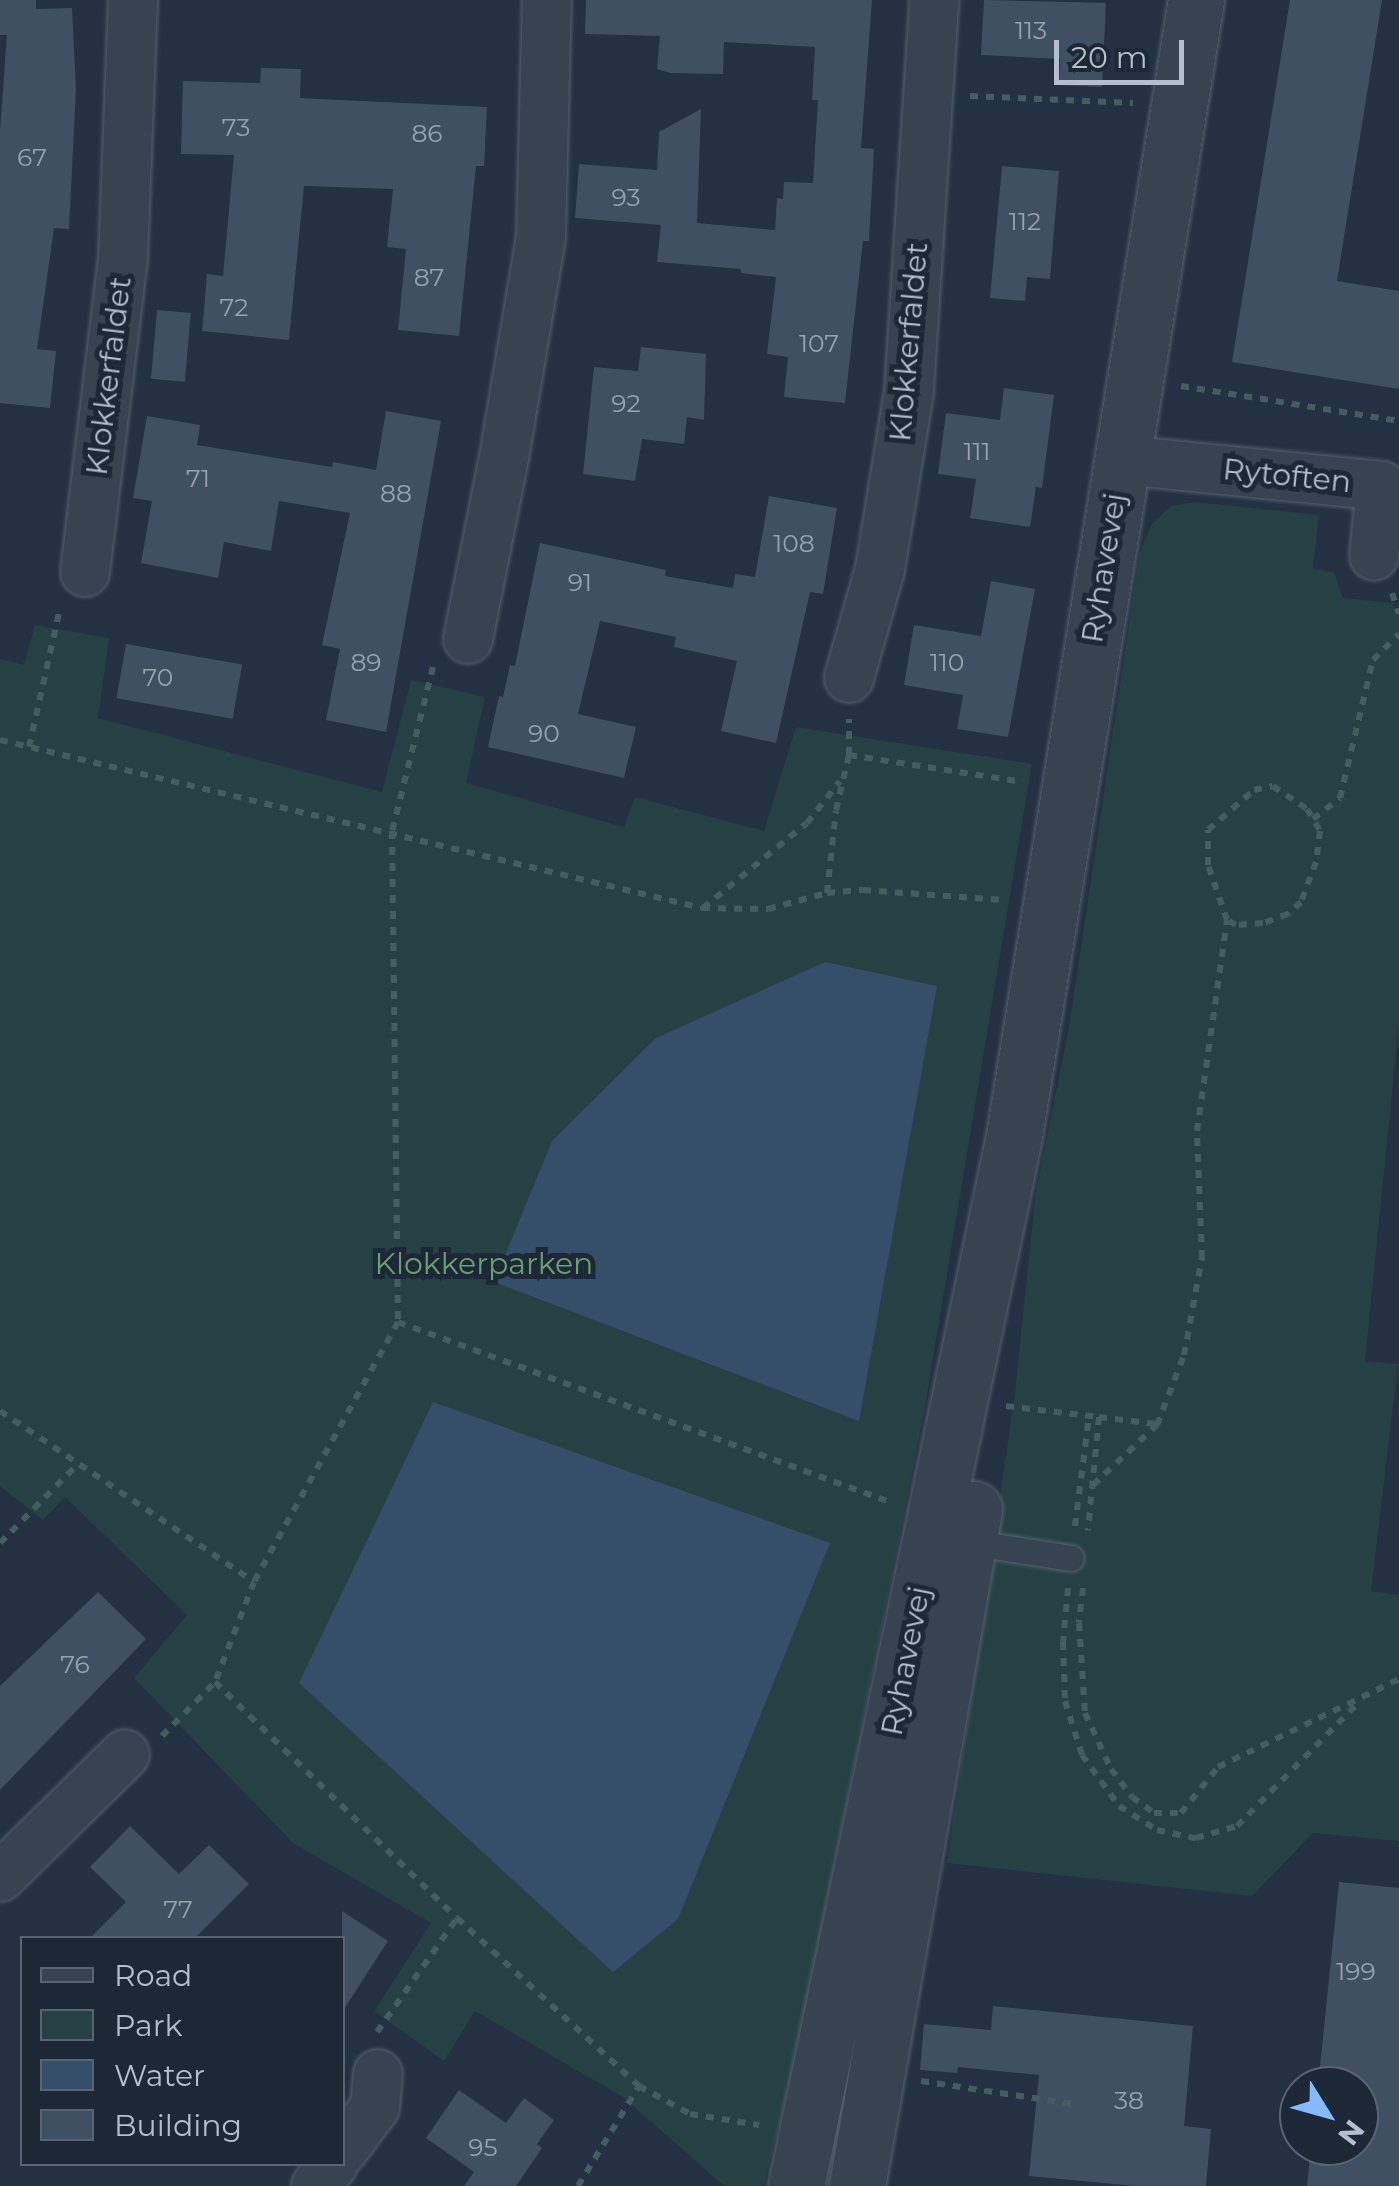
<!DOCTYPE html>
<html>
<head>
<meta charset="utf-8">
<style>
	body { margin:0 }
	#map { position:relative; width:1399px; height:2186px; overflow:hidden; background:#233142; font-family:Montserrat,sans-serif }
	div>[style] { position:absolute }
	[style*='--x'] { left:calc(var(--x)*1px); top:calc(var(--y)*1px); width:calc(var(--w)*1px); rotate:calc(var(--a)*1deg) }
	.green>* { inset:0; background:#254143 }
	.water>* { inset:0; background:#354e6a }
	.building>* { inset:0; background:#3e5061; transform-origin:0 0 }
	.path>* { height:6px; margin-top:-3px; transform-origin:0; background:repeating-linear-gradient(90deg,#435e5f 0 8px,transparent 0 16px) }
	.roads { filter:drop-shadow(0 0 2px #55616f) drop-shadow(0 0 2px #55616f) }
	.service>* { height:25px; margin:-12.5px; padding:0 12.5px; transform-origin:12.5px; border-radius:12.5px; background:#374351 }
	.minor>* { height:48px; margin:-24px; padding:0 24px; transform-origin:24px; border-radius:24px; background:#374351 }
	.tertiary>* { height:55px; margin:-27.5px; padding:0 27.5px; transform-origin:27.5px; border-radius:27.5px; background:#374351 }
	span { translate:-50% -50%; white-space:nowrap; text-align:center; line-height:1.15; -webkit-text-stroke:10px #1c2836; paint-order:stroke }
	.number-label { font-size:25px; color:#96a2b1 }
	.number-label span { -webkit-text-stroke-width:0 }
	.street-label { font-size:30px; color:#b4becc }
	.park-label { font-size:30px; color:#699f73 }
	.legend { position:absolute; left:20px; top:1936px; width:325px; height:230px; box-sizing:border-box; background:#1c2836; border:2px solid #596472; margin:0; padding:12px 18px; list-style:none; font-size:30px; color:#b4becc }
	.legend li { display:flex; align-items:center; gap:20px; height:50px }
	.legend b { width:50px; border:2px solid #596472 }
	.north { position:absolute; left:1279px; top:2066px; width:100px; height:100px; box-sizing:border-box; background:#1c2836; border:2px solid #596472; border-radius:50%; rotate:127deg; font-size:28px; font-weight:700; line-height:40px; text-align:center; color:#b4becc }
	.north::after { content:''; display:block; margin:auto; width:35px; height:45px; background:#86baff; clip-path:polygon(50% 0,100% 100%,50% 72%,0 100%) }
	.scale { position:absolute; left:1054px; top:40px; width:130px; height:45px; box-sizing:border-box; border:5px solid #b4becc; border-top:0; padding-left:12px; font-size:30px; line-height:35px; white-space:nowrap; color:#b4becc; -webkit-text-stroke:8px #1c2836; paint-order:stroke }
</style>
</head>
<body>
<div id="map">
	<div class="green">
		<div style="clip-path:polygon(1195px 502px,1319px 515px,1313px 569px,1334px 572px,1343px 598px,1393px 603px,1399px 615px,1399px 1024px,1365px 1361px,1398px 1364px,1371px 1591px,1399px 1595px,1399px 1841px,1313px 1833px,1252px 1896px,947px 1863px,1015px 1393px,1035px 1198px,1069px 1027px,1140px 551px,1152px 524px,1171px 506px)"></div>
		<div style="clip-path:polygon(35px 625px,109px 638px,98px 718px,382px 792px,411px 680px,485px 697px,466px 783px,624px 827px,635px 797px,764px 831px,796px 727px,1032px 764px,923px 1418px,795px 2064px,763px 2186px,724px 2186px,623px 2097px,475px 2011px,444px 2061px,374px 2011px,431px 1923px,293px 1843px,134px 1678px,187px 1615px,65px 1497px,43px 1520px,0 1486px,0 659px,24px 665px)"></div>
	</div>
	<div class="water">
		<div style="clip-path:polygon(825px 962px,937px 986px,859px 1421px,494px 1282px,552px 1141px,656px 1038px)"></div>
		<div style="clip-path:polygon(433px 1402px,830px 1543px,678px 1919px,613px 1972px,299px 1683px)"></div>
	</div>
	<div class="building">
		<div style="clip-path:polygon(0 0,36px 0,36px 9px,72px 8px,76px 89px,69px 229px,54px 228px,37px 349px,56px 351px,50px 408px,0 403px,0 130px,7px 35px,0 35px)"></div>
		<div style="clip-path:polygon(586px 0,872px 0,861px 148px,874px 149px,869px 241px,863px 241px,845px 403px,784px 397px,788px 357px,767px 354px,776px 277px,741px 273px,741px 269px,657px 262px,661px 225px,575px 218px,579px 164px,657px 170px,659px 132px,701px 109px,697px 223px,775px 230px,777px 198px,783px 199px,784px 182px,813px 183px,818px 100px,812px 100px,815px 47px,724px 42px,723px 74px,670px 73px,657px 69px,660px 36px,585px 34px)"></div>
		<div style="clip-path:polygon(984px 0,1106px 3px,1102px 87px,1059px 85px,1060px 59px,981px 55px)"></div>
		<div style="clip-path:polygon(1290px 0,1382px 0,1337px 281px,1399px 291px,1399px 389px,1232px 362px)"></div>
		<div style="clip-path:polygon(261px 68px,301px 69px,300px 98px,487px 107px,484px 166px,476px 166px,459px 336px,398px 330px,406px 249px,387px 247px,393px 189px,304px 186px,289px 340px,202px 331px,207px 274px,223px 276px,234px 155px,181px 154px,183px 81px,260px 83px)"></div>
		<div style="clip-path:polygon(1002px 166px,1059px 171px,1050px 279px,1027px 277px,1025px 301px,990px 298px)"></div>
		<div style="left:157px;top:310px;width:34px;height:69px;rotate:5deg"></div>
		<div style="clip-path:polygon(641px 347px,706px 354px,704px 420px,687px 417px,684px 444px,642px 439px,635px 481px,583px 474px,594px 367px,638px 371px)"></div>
		<div style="clip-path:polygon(1004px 388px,1054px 395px,1042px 488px,1036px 487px,1030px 527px,970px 518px,976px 479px,938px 474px,946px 413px,1000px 420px)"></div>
		<div style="clip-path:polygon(386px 411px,441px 421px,386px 732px,326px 720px,340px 649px,322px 645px,350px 513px,279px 501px,271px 551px,224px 542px,218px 578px,141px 563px,152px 501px,133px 498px,147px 416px,200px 425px,197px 445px,332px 467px,333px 462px,376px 470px)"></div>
		<div style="clip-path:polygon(769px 496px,837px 508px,823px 594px,810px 592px,776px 743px,721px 731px,737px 661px,674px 647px,676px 637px,600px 621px,578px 714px,636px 727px,624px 778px,488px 747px,499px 696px,503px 697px,510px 665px,515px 666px,540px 543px,666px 570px,665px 576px,733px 588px,735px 574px,755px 577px)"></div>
		<div style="clip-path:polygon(991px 581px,1035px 589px,1008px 737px,957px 729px,963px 695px,904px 685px,914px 625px,981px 636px)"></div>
		<div style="left:126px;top:644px;width:118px;height:55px;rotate:10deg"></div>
		<div style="clip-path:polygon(98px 1592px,146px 1639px,0 1790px,0 1686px)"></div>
		<div style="clip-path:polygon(130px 1826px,179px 1874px,209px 1845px,249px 1884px,195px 1938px,90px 1938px,126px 1902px,90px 1867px)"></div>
		<div style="clip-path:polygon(1339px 1882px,1399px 1888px,1399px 2186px,1307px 2186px,1311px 2146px,1359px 2146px,1359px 2086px,1318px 2086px)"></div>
		<div style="clip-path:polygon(342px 1911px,388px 1941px,342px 2012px)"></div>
		<div style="clip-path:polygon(993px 2006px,1193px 2026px,1184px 2126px,1211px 2129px,1206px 2186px,1135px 2186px,1029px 2176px,1039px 2075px,958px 2067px,957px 2073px,920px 2070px,924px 2024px,991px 2030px)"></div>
		<div style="clip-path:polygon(459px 2090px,506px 2123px,524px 2098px,554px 2120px,537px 2144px,542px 2148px,516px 2186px,464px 2186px,474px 2172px,426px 2138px)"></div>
	</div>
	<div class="path">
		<div style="--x:970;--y:96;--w:163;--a:2.5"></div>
		<div style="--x:1181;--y:386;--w:221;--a:9.1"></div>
		<div style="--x:1392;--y:593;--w:22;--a:72"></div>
		<div style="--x:433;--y:667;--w:169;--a:104"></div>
		<div style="--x:392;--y:831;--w:491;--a:89.3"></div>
		<div style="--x:398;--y:1322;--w:297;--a:119"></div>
		<div style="--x:254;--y:1582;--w:107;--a:111.3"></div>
		<div style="--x:215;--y:1682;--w:338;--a:44.3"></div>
		<div style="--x:457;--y:1918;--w:248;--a:42.7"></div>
		<div style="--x:639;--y:2086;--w:58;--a:28.8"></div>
		<div style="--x:690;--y:2114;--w:70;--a:9.1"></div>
		<div style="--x:0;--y:740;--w:722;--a:13.46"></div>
		<div style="--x:702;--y:908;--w:66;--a:0.9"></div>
		<div style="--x:768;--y:909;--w:61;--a:-15.2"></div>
		<div style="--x:827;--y:893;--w:36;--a:-5"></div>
		<div style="--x:863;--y:890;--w:140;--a:4.1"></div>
		<div style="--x:29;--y:747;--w:142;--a:-77.4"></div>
		<div style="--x:849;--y:755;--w:176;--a:8.8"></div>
		<div style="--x:1313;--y:819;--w:34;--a:-38"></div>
		<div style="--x:1340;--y:798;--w:142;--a:-76.6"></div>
		<div style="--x:1373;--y:660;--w:37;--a:-45"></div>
		<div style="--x:827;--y:893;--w:83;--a:-83.8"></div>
		<div style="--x:836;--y:810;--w:57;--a:-76.7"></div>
		<div style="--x:849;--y:755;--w:36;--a:-90"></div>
		<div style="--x:703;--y:908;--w:134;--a:-39.3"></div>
		<div style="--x:807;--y:823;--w:53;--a:-51.8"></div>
		<div style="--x:398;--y:1322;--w:524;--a:20.1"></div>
		<div style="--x:1006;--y:1406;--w:94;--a:6.7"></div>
		<div style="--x:1099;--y:1417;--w:114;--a:95.6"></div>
		<div style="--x:0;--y:1411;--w:306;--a:33.9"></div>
		<div style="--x:1099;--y:1417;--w:57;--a:7"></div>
		<div style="--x:1093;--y:1485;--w:88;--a:-43.2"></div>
		<div style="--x:1157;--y:1425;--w:75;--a:-68.9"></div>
		<div style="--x:1184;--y:1355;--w:99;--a:-79.5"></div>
		<div style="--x:1202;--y:1258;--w:127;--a:-92.3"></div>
		<div style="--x:1197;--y:1131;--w:213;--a:-81.9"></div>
		<div style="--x:1227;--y:920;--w:58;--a:-109.1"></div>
		<div style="--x:1208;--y:865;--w:35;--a:-90"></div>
		<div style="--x:1208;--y:830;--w:61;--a:-41"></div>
		<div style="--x:1254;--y:790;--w:19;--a:-12"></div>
		<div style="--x:1273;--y:786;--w:41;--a:34.1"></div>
		<div style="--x:1307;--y:809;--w:26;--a:59"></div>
		<div style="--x:1320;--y:831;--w:31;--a:97"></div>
		<div style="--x:1316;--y:862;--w:43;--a:110.6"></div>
		<div style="--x:1301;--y:902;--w:18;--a:137"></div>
		<div style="--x:1288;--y:914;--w:27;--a:160"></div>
		<div style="--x:1263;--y:923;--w:27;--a:176"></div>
		<div style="--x:1236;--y:925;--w:10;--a:-151"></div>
		<div style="--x:1075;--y:1526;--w:111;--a:-82.7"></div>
		<div style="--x:0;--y:1543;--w:112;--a:-45.4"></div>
		<div style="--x:1068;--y:1588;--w:54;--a:95.3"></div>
		<div style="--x:1063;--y:1642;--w:59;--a:88.1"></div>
		<div style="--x:1065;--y:1701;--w:57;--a:72.5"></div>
		<div style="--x:1082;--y:1755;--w:63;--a:54"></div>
		<div style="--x:1119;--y:1806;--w:45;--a:32.3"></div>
		<div style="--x:1157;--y:1830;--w:40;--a:12"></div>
		<div style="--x:1196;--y:1838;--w:43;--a:-16.3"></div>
		<div style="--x:1237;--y:1826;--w:171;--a:-45.5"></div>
		<div style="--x:1083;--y:1588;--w:35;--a:97"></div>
		<div style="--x:1079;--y:1623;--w:90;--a:86.2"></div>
		<div style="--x:1085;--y:1713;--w:62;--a:65.1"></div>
		<div style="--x:1111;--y:1769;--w:35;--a:53"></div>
		<div style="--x:1132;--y:1797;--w:27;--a:36"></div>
		<div style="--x:1154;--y:1813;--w:27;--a:0"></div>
		<div style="--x:1181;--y:1813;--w:59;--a:-51.2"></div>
		<div style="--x:1218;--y:1767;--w:201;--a:-25.9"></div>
		<div style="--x:162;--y:1736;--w:76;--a:-45.5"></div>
		<div style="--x:377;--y:2032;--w:139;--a:-54.9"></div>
		<div style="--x:921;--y:2081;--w:154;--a:8.6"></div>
		<div style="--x:578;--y:2186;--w:117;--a:-58.6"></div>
	</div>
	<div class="roads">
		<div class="service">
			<div style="--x:968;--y:1542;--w:104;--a:8.8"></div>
		</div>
		<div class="minor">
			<div style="--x:1122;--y:460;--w:260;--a:5.7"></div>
			<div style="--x:1381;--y:486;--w:70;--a:95.7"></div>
			<div style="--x:85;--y:572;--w:315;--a:-83.1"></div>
			<div style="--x:123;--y:259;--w:259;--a:-87.8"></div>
			<div style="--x:468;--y:639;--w:185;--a:-78.8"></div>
			<div style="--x:504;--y:458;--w:223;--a:-80.5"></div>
			<div style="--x:541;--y:238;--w:238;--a:-88.6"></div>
			<div style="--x:849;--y:678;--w:113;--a:-74.1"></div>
			<div style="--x:880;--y:569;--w:180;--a:-80.7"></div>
			<div style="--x:909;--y:391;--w:392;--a:-86.3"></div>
			<div style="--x:0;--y:1877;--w:175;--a:-44.5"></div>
			<div style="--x:342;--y:2151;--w:55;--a:-53.1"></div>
			<div style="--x:375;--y:2107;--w:33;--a:-85"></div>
			<div style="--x:316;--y:2186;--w:28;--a:-52"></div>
		</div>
		<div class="tertiary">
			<div style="--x:796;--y:2186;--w:1072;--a:-78.27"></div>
			<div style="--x:1014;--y:1136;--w:1150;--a:-80.9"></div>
			<div style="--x:857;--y:2186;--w:687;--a:-80.19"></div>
		</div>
	</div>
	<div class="number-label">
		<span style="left:1031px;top:30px">113</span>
		<span style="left:236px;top:127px">73</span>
		<span style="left:427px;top:133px">86</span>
		<span style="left:32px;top:157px">67</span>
		<span style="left:626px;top:197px">93</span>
		<span style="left:1025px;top:221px">112</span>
		<span style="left:429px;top:277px">87</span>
		<span style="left:234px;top:307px">72</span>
		<span style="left:819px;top:343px">107</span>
		<span style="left:626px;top:403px">92</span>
		<span style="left:977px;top:451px">111</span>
		<span style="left:198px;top:478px">71</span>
		<span style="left:396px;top:493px">88</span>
		<span style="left:794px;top:543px">108</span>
		<span style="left:580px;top:582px">91</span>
		<span style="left:366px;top:662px">89</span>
		<span style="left:947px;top:662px">110</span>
		<span style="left:158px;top:677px">70</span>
		<span style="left:544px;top:733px">90</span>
		<span style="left:75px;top:1664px">76</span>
		<span style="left:178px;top:1909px">77</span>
		<span style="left:1356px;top:1971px">199</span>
		<span style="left:1129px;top:2100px">38</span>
		<span style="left:483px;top:2147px">95</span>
	</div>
	<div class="street-label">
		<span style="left:909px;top:342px;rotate:-85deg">Klokkerfaldet</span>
		<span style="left:109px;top:376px;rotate:-83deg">Klokkerfaldet</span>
		<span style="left:1287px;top:476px;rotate:6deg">Rytoften</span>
		<span style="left:1104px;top:568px;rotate:-81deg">Ryhavevej</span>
		<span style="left:906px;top:1661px;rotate:-79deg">Ryhavevej</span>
	</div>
	<div class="park-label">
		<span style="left:484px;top:1264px">Klokkerparken</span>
	</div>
	<ul class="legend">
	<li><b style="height:12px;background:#374351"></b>Road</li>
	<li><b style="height:28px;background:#254143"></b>Park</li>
	<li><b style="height:28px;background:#354e6a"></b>Water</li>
	<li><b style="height:28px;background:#3e5061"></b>Building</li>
	</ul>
	<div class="north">N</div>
	<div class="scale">20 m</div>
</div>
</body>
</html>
